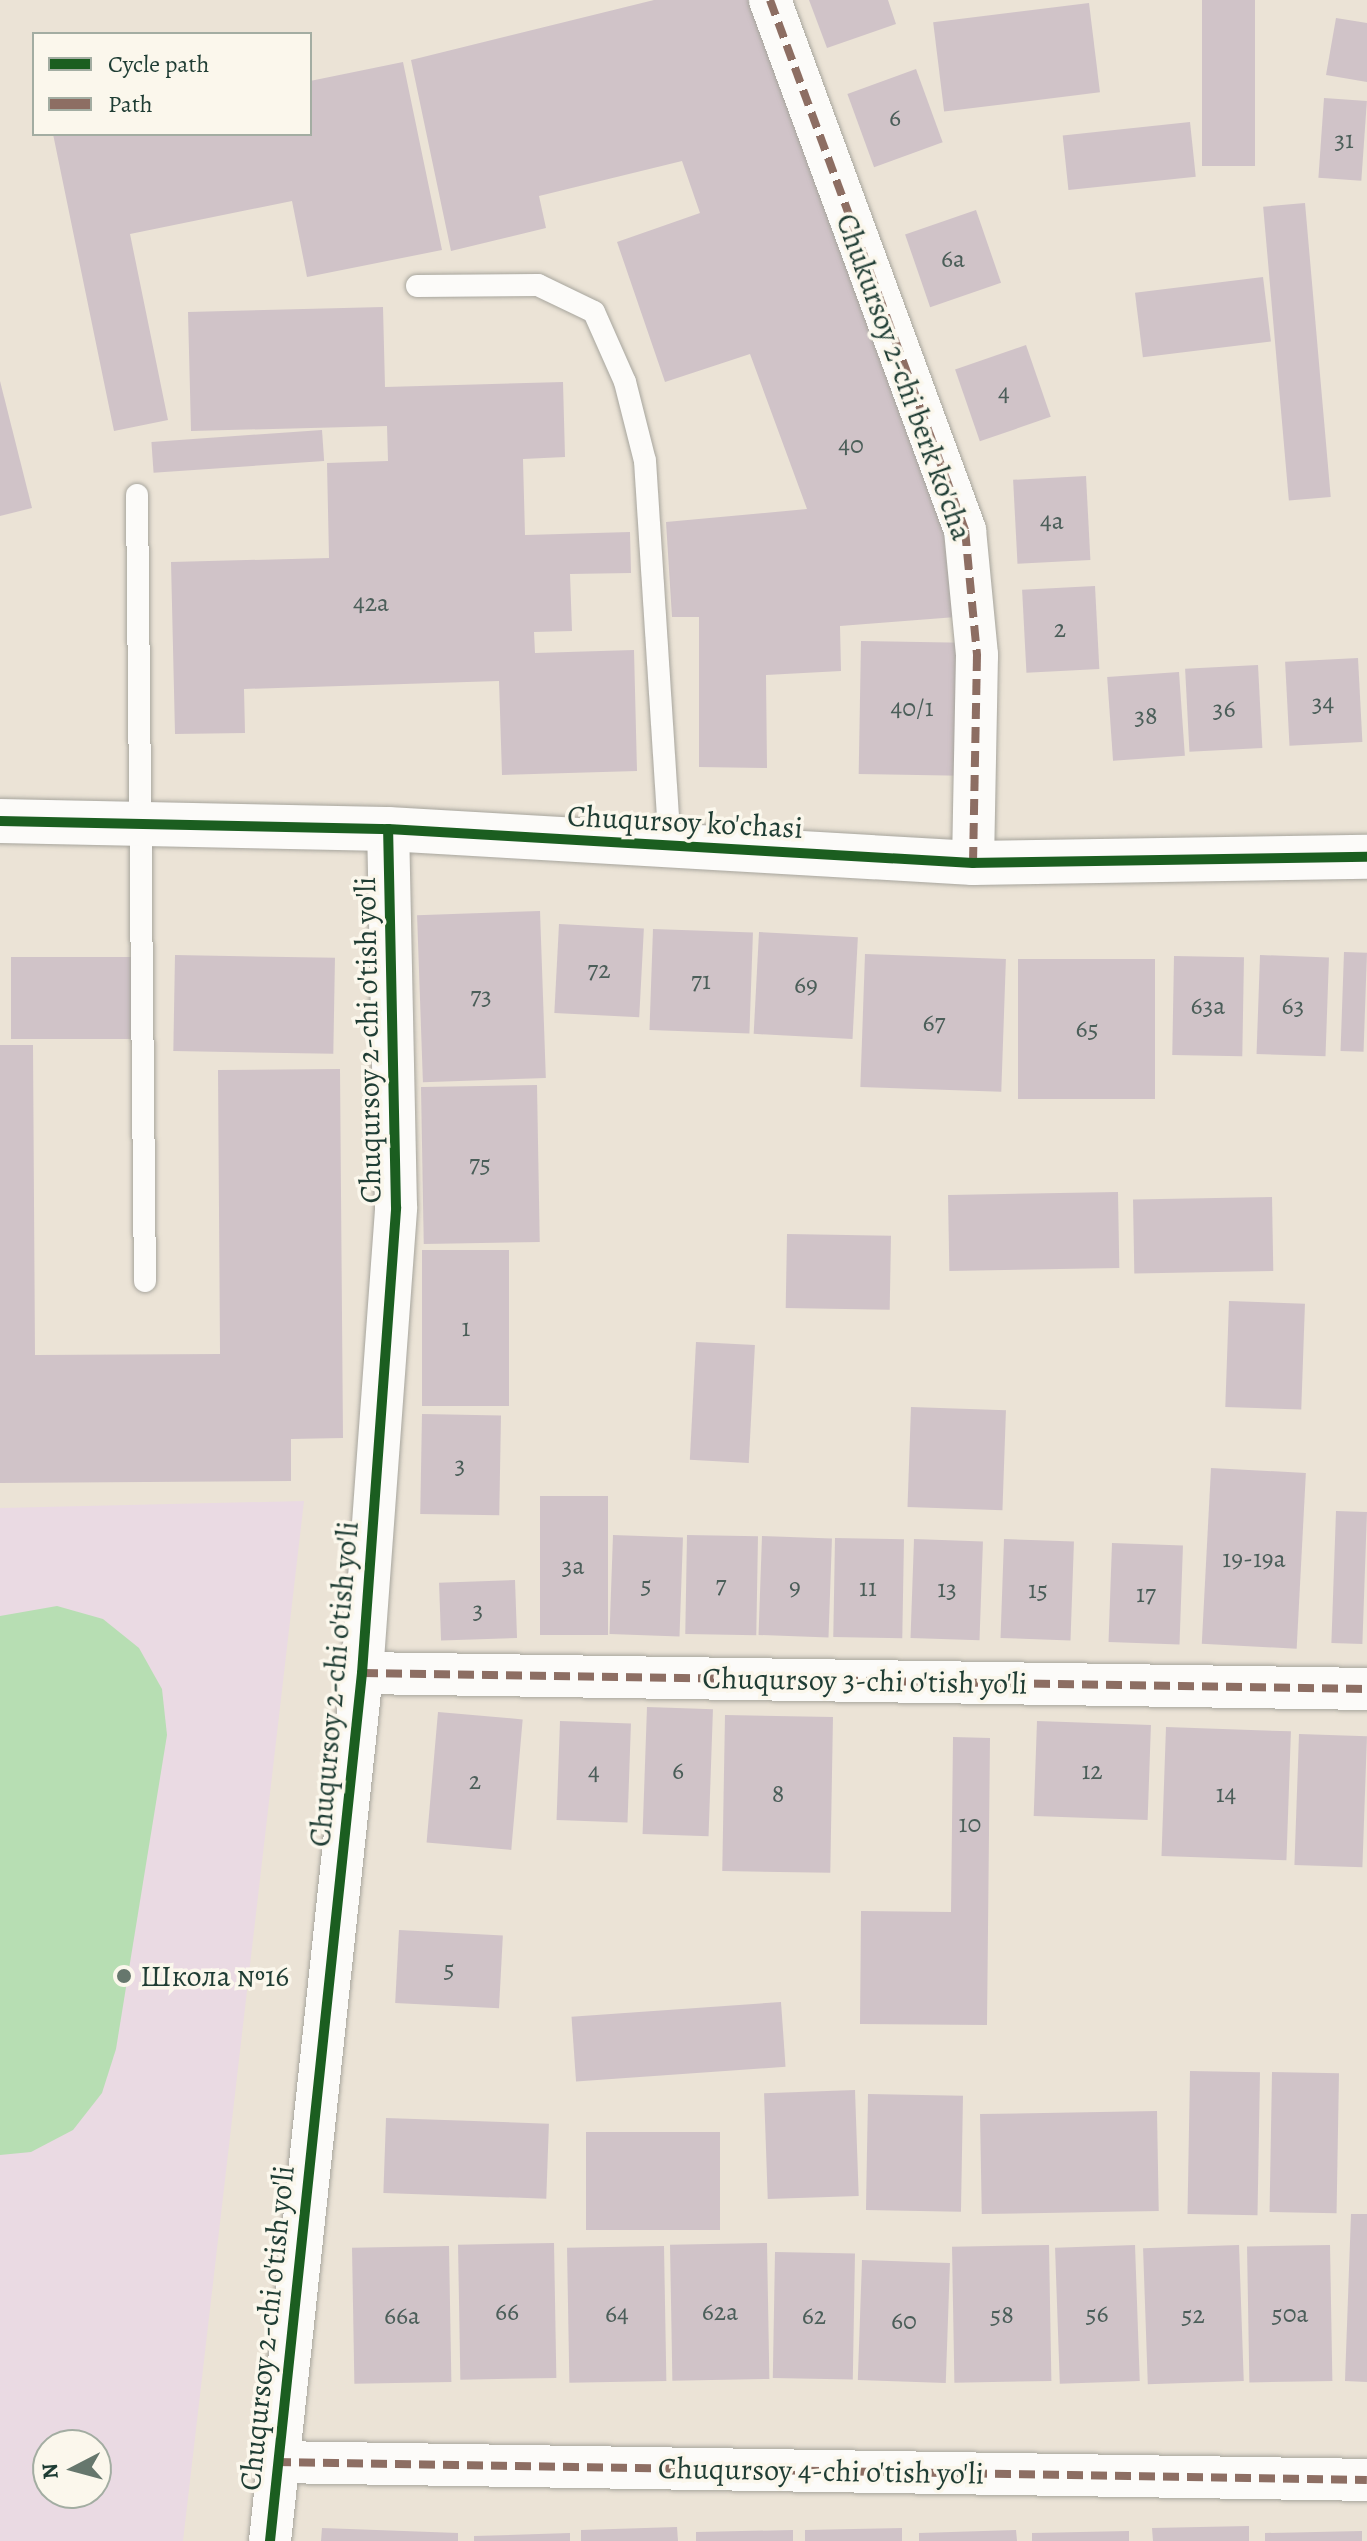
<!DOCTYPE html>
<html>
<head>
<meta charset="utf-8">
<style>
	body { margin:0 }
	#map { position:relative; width:1367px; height:2541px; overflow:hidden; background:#ebe3d6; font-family:Alegreya,serif }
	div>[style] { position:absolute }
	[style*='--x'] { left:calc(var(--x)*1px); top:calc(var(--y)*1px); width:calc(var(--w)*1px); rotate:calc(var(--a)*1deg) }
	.built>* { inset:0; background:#eadae3 }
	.green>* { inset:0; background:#b7deb3 }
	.building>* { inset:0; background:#d0c3c8; transform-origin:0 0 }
	.roads { filter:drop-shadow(0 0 2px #a7a59d) drop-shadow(0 0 2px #a7a59d) }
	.service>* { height:22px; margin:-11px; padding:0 11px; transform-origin:11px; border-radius:11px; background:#fcfbf9 }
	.minor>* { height:42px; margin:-21px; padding:0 21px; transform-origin:21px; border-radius:21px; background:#fcfbf9 }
	.tertiary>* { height:44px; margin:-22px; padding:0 22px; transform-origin:22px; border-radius:22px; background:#fcfbf9 }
	.quiet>* { height:8px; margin-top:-4px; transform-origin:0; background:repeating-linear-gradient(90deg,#8d6e63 0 16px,transparent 0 24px) }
	.cycleway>* { height:10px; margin:-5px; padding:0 5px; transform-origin:5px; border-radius:5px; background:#1b5e20 }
	.dots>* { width:22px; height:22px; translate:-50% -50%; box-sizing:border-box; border:4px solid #fbf7ec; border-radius:50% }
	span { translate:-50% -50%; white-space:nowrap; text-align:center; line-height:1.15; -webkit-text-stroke:7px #fbf7ec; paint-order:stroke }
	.number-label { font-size:26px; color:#4b5e59 }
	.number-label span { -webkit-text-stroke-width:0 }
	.street-label { font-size:30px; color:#1f3d34 }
	.poi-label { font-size:30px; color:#1f3d34 }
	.left { translate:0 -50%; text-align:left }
	.legend { position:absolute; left:32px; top:32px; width:280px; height:104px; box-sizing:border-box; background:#fbf7ec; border:2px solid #a3ada2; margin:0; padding:10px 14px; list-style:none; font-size:24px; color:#1f3d34 }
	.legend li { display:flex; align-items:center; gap:16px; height:40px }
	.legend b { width:40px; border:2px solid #a3ada2 }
	.north { position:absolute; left:32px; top:2429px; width:80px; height:80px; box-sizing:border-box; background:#fbf7ec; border:2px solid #a3ada2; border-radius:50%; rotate:264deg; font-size:22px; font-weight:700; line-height:32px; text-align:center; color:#1f3d34 }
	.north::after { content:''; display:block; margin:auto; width:28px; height:36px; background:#66776d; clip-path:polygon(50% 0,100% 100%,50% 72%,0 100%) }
</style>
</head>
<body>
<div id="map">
	<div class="built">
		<div style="clip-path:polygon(evenodd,304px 1501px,183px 2541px,0 2541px,0 1508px,304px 1501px,48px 2445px,96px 2445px,96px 2493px,48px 2493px,48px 2445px)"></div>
	</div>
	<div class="green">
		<div style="clip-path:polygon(57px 1606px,103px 1619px,139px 1648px,162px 1689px,167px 1735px,116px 2049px,102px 2093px,73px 2130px,31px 2152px,0 2155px,0 1616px)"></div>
	</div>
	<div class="building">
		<div style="clip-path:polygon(654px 0,752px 0,953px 539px,956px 617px,840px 626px,841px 671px,766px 675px,767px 768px,699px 767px,699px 617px,672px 617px,666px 522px,807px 509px,750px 354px,665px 382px,617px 242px,700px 213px,682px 161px,539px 196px,546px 228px,451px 251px,411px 60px)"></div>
		<div style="clip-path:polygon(809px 0,888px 0,896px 24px,827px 48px)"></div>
		<div style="left:1202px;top:0;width:53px;height:166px"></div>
		<div style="left:1089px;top:3px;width:90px;height:157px;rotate:83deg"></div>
		<div style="clip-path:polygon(1336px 18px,1367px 23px,1367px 82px,1326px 75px)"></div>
		<div style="clip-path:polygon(403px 62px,442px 250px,307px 277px,292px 201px,130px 234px,168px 420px,114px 431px,53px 134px,310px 134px,310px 81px)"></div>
		<div style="left:916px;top:69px;width:78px;height:73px;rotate:70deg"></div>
		<div style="left:1324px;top:98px;width:43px;height:80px;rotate:4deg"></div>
		<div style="left:1190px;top:122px;width:55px;height:128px;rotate:84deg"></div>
		<div style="left:1305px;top:203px;width:295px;height:42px;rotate:85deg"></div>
		<div style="left:976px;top:210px;width:77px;height:75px;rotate:71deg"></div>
		<div style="left:1263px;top:277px;width:65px;height:129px;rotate:83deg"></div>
		<div style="clip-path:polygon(383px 307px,385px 387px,563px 382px,565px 457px,523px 459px,525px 535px,630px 532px,631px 573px,570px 574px,572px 631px,534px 632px,535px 653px,634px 650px,637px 771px,502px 775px,499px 681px,244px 689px,245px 733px,175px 734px,171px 562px,329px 558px,327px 463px,388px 461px,387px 426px,191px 431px,188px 312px)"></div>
		<div style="left:1026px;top:345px;width:76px;height:75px;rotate:71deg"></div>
		<div style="clip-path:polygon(0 381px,32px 508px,0 516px)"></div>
		<div style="left:322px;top:430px;width:31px;height:171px;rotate:86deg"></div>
		<div style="left:1086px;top:476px;width:84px;height:73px;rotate:87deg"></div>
		<div style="left:1095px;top:586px;width:83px;height:73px;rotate:87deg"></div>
		<div style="left:861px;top:641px;width:103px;height:133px;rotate:1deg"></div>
		<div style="left:1358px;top:658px;width:84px;height:73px;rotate:87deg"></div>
		<div style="left:1258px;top:665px;width:83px;height:73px;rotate:87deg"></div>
		<div style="left:1179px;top:672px;width:84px;height:72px;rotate:86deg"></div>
		<div style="left:540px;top:911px;width:167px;height:123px;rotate:88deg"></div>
		<div style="left:559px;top:924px;width:85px;height:89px;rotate:3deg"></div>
		<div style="left:653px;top:929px;width:100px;height:101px;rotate:2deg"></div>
		<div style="left:759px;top:932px;width:99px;height:102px;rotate:3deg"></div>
		<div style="left:1344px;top:952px;width:23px;height:99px;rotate:2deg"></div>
		<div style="left:865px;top:954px;width:141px;height:133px;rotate:2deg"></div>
		<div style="left:175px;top:955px;width:160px;height:96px;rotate:1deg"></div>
		<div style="left:1260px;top:955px;width:69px;height:99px;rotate:2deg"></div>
		<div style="left:1174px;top:956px;width:70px;height:99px;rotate:1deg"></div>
		<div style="left:135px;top:957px;width:82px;height:124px;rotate:90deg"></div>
		<div style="left:1018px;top:959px;width:137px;height:140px"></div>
		<div style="clip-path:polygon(0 1045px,33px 1045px,35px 1355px,220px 1354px,218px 1070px,340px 1069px,343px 1438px,291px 1439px,291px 1481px,0 1483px)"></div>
		<div style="left:537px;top:1085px;width:157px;height:116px;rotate:89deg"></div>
		<div style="left:1118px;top:1192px;width:76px;height:170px;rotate:89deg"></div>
		<div style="left:1272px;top:1197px;width:74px;height:139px;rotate:89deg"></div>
		<div style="left:787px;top:1234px;width:104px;height:74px;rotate:1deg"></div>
		<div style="left:509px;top:1250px;width:156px;height:87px;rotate:90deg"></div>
		<div style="left:1229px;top:1301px;width:76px;height:106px;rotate:2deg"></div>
		<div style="left:696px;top:1342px;width:59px;height:118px;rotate:3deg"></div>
		<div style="left:911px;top:1407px;width:95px;height:100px;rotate:2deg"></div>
		<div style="left:422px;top:1414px;width:79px;height:100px;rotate:1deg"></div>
		<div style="left:1211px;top:1468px;width:95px;height:176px;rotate:3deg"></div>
		<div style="left:540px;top:1496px;width:68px;height:139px"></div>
		<div style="left:1336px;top:1511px;width:31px;height:132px;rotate:2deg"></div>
		<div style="left:613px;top:1535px;width:70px;height:99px;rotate:2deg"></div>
		<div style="left:687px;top:1535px;width:71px;height:99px;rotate:1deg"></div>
		<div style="left:762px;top:1536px;width:70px;height:99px;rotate:2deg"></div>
		<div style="left:835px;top:1538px;width:69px;height:99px;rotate:1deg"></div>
		<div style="left:914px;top:1539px;width:69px;height:99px;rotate:2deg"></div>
		<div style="left:1004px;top:1539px;width:70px;height:99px;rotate:2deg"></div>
		<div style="left:1112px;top:1543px;width:71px;height:99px;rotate:2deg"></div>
		<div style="left:515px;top:1580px;width:58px;height:76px;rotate:88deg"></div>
		<div style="left:647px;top:1707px;width:66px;height:127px;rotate:2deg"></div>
		<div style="left:438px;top:1712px;width:85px;height:131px;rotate:5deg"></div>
		<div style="left:725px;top:1715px;width:108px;height:156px;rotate:1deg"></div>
		<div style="left:560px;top:1721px;width:71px;height:99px;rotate:2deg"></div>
		<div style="left:1037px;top:1721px;width:114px;height:95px;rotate:2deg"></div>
		<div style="left:1166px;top:1727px;width:125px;height:129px;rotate:2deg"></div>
		<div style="left:1299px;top:1734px;width:68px;height:131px;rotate:2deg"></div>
		<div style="clip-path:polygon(953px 1737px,990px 1738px,987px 2025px,860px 2024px,861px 1911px,951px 1912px)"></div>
		<div style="left:399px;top:1930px;width:104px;height:73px;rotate:3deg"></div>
		<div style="left:781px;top:2002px;width:65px;height:210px;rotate:86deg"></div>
		<div style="left:1190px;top:2071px;width:70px;height:143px;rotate:1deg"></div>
		<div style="left:1272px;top:2072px;width:67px;height:140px;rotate:1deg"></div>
		<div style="left:855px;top:2090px;width:106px;height:91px;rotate:88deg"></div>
		<div style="left:868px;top:2094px;width:95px;height:116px;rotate:1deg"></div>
		<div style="left:1157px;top:2111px;width:100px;height:177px;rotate:89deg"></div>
		<div style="left:386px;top:2118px;width:163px;height:75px;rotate:2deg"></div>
		<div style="left:586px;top:2132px;width:134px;height:98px"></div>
		<div style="clip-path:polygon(1351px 2214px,1367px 2214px,1367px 2382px,1345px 2381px)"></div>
		<div style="left:554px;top:2243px;width:135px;height:96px;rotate:89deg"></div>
		<div style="left:767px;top:2243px;width:136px;height:97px;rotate:89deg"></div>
		<div style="left:1049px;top:2245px;width:136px;height:97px;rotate:89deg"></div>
		<div style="left:1135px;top:2245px;width:136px;height:80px;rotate:88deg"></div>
		<div style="left:1239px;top:2245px;width:136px;height:96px;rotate:88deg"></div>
		<div style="left:1330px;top:2245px;width:136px;height:83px;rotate:89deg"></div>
		<div style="left:449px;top:2246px;width:136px;height:97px;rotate:89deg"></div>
		<div style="left:664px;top:2246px;width:135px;height:97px;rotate:89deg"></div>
		<div style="left:775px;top:2252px;width:80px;height:126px;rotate:1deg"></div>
		<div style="left:862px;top:2260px;width:88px;height:120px;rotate:2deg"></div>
		<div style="clip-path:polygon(1249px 2526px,1249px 2541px,1153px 2541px,1152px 2528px)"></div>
		<div style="clip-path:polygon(677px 2527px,678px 2541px,581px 2541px,581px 2530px)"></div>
		<div style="clip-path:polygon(322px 2528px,458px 2533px,458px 2541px,321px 2541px)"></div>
		<div style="clip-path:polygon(902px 2528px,902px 2541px,805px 2541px,805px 2530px)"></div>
		<div style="clip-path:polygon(793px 2530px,793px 2541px,696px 2541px,696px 2532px)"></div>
		<div style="clip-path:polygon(1016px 2530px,1017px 2541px,919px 2541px,919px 2533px)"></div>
		<div style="clip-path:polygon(1129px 2531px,1129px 2541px,1032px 2541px,1032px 2533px)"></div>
		<div style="clip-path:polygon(1362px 2531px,1362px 2541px,1265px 2541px,1265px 2533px)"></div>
		<div style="clip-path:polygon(570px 2533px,570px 2541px,474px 2541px,474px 2536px)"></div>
	</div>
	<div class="roads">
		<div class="service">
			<div style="--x:417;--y:286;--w:121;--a:-0.5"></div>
			<div style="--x:538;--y:285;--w:62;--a:25.7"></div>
			<div style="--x:594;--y:312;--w:77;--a:66.1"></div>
			<div style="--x:625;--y:382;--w:81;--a:75.8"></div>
			<div style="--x:645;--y:461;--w:385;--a:86.3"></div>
			<div style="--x:137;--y:495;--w:786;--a:89.42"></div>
		</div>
		<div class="minor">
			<div style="--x:770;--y:0;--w:565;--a:69.8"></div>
			<div style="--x:965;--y:530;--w:126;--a:84.5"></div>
			<div style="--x:977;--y:655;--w:208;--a:91.1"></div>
			<div style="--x:362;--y:1673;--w:1005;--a:0.91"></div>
			<div style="--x:275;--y:2462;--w:1092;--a:0.94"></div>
			<div style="--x:270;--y:2541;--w:873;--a:-83.95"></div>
			<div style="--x:362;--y:1673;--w:467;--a:-85.8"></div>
			<div style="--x:396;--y:1207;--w:378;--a:-91.2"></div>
		</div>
		<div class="tertiary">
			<div style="--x:0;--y:821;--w:388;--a:1.2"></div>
			<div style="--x:388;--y:829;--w:586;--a:3.33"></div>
			<div style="--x:973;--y:863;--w:394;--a:-0.9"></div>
		</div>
	</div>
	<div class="quiet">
		<div style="--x:770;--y:0;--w:565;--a:69.8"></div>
		<div style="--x:965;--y:530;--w:126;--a:84.5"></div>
		<div style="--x:977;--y:655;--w:208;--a:91.1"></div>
		<div style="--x:362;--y:1673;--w:1005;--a:0.91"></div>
		<div style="--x:275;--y:2462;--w:1092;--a:0.94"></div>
	</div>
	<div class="cycleway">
		<div style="--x:0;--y:821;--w:388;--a:1.2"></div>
		<div style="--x:388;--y:829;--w:586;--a:3.33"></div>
		<div style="--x:973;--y:863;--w:394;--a:-0.9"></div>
		<div style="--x:270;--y:2541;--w:873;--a:-83.95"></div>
		<div style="--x:362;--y:1673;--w:467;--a:-85.8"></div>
		<div style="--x:396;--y:1207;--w:378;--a:-91.2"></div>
	</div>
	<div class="dots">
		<div style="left:124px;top:1976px;background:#66776d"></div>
	</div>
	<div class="number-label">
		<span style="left:895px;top:118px">6</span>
		<span style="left:1344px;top:140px">31</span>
		<span style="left:953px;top:259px">6a</span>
		<span style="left:1004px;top:393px">4</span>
		<span style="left:851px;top:445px">40</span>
		<span style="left:1052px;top:521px">4a</span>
		<span style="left:371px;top:603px">42a</span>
		<span style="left:1060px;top:629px">2</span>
		<span style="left:1323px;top:703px">34</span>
		<span style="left:912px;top:708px">40/1</span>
		<span style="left:1224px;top:709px">36</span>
		<span style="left:1146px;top:716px">38</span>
		<span style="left:599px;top:970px">72</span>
		<span style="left:701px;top:981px">71</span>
		<span style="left:806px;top:985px">69</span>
		<span style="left:481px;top:996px">73</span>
		<span style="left:1208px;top:1006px">63a</span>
		<span style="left:1293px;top:1006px">63</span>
		<span style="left:934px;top:1023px">67</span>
		<span style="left:1087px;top:1029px">65</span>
		<span style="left:480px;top:1164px">75</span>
		<span style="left:466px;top:1328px">1</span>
		<span style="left:460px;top:1465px">3</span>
		<span style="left:1254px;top:1559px">19-19а</span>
		<span style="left:573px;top:1566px">3а</span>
		<span style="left:646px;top:1585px">5</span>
		<span style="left:721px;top:1585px">7</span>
		<span style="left:795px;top:1587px">9</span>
		<span style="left:868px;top:1588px">11</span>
		<span style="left:947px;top:1589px">13</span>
		<span style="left:1038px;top:1590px">15</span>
		<span style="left:1146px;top:1594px">17</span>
		<span style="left:478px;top:1610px">3</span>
		<span style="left:678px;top:1771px">6</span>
		<span style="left:1092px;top:1771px">12</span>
		<span style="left:594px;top:1772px">4</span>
		<span style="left:475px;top:1781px">2</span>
		<span style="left:778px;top:1794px">8</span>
		<span style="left:1226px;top:1794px">14</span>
		<span style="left:970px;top:1824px">10</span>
		<span style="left:449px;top:1969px">5</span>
		<span style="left:507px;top:2312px">66</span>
		<span style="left:720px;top:2312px">62а</span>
		<span style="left:617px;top:2314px">64</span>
		<span style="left:1097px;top:2314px">56</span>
		<span style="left:1290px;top:2314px">50а</span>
		<span style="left:1002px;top:2315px">58</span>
		<span style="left:1193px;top:2315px">52</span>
		<span style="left:402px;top:2316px">66а</span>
		<span style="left:814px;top:2316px">62</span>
		<span style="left:904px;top:2321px">60</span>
	</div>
	<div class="street-label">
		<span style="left:904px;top:377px;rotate:70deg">Chukursoy 2-chi berk ko'cha</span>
		<span style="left:685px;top:822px;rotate:3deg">Chuqursoy ko'chasi</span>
		<span style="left:368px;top:1040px;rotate:-91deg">Chuqursoy 2-chi o'tish yo'li</span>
		<span style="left:865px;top:1681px;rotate:1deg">Chuqursoy 3-chi o'tish yo'li</span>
		<span style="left:334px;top:1684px;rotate:-85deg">Chuqursoy 2-chi o'tish yo'li</span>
		<span style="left:267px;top:2328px;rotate:-84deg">Chuqursoy 2-chi o'tish yo'li</span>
		<span style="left:821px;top:2471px;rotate:1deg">Chuqursoy 4-chi o'tish yo'li</span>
	</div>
	<div class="poi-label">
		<span class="left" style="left:140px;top:1976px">Школа №16</span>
	</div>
	<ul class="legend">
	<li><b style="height:10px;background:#1b5e20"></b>Cycle path</li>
	<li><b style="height:10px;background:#8d6e63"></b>Path</li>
	</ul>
	<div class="north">N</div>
</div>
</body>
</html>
